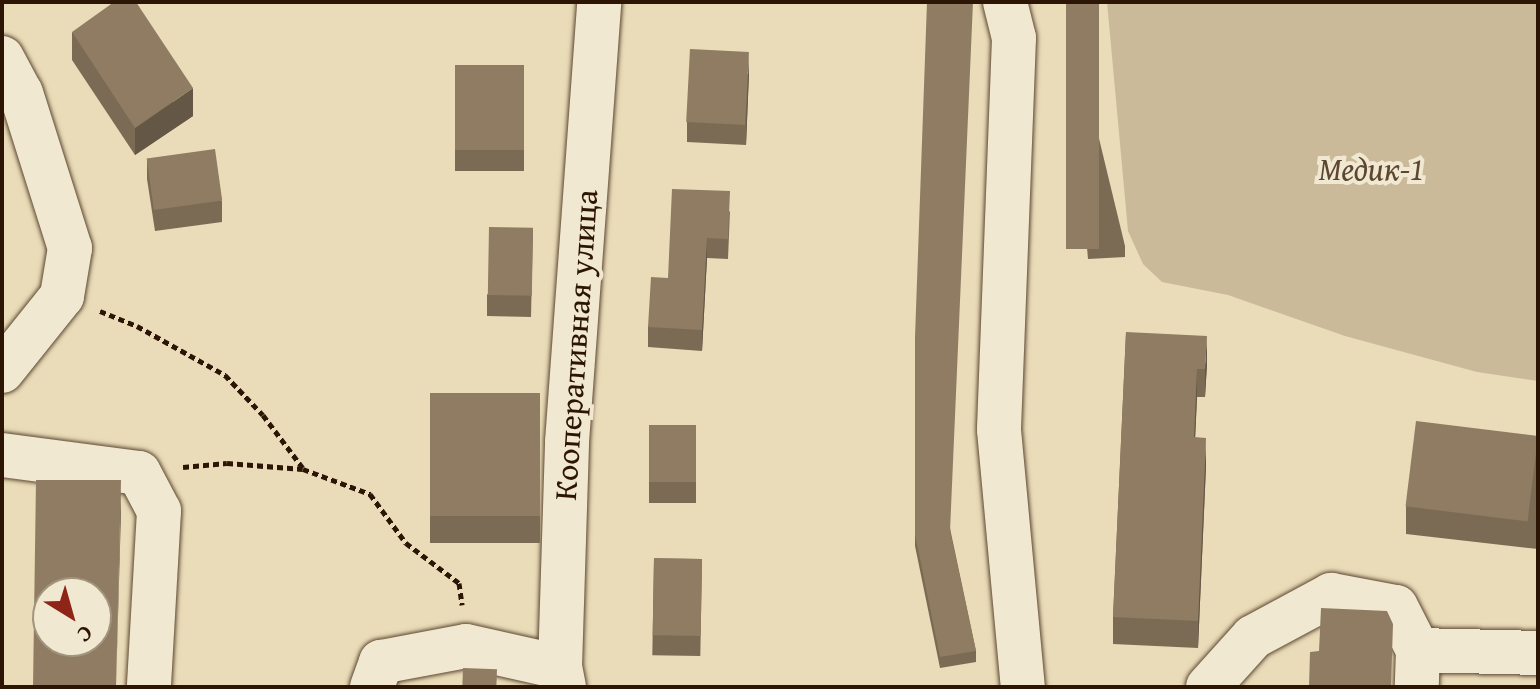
<!DOCTYPE html>
<html>
<head>
<meta charset="utf-8">
<style>
	body { margin:0 }
	#map { position:relative; width:1540px; height:689px; overflow:hidden; background:#eadcb8; font-family:"Gentium Book Plus",serif }
	div>[style] { position:absolute }
	[style*='--x'] { left:calc(var(--x)*1px); top:calc(var(--y)*1px); width:calc(var(--w)*1px); rotate:calc(var(--a)*1deg) }
	.green>* { inset:0; background:#caba9a }
	.path>* { height:5px; margin-top:-2.5px; transform-origin:0; background:repeating-linear-gradient(90deg,#2c1505 0 6px,transparent 0 10px) }
	.roads { filter:drop-shadow(0 0 2px #5c4732) drop-shadow(0 0 2px #5c4732) }
	.minor>* { height:44px; margin:-22px; padding:0 22px; transform-origin:22px; border-radius:22px; background:#f1e8d1 }
	.wall>* { inset:0; background:#7b6b54; transform-origin:0 0 }
	.shaded-wall>* { inset:0; background:#645745 }
	.building>* { inset:0; background:#8f7c62; transform-origin:0 0 }
	span { translate:-50% -50%; white-space:nowrap; text-align:center; line-height:1.15; -webkit-text-stroke:8px #f1e8d1; paint-order:stroke }
	.park-label { font-size:32px; color:#5b4732; font-style:italic }
	.street-label { font-size:32px; color:#2c1505 }
	.frame { position:absolute; inset:0; border:4px solid #2c1505; pointer-events:none }
	.north { position:absolute; left:32px; top:577px; width:80px; height:80px; box-sizing:border-box; background:#f1e8d1; border:2px solid #a2947f; border-radius:50%; rotate:143deg; font-size:22px; font-weight:700; line-height:32px; text-align:center; color:#2c1505 }
	.north::after { content:''; display:block; margin:auto; width:28px; height:36px; background:#8f2418; clip-path:polygon(50% 0,100% 100%,50% 72%,0 100%) }
</style>
</head>
<body>
<div id="map">
	<div class="green">
		<div style="clip-path:polygon(1538px 2px,1538px 381px,1477px 372px,1345px 336px,1228px 295px,1162px 282px,1143px 264px,1128px 231px,1107px 2px)"></div>
	</div>
	<div class="path">
		<div style="--x:100;--y:311;--w:40;--a:22"></div>
		<div style="--x:137;--y:326;--w:101;--a:29.1"></div>
		<div style="--x:225;--y:375;--w:55;--a:46.5"></div>
		<div style="--x:263;--y:415;--w:66;--a:53"></div>
		<div style="--x:183;--y:467;--w:44;--a:-5.2"></div>
		<div style="--x:227;--y:463;--w:76;--a:4.5"></div>
		<div style="--x:303;--y:469;--w:72;--a:20.5"></div>
		<div style="--x:370;--y:494;--w:61;--a:53.7"></div>
		<div style="--x:406;--y:543;--w:66;--a:37"></div>
		<div style="--x:459;--y:583;--w:22;--a:82"></div>
	</div>
	<div class="roads">
		<div class="minor">
			<div style="--x:1005;--y:2;--w:37;--a:76"></div>
			<div style="--x:1014;--y:38;--w:392;--a:92.2"></div>
			<div style="--x:999;--y:430;--w:258;--a:84.7"></div>
			<div style="--x:2;--y:58;--w:40;--a:62"></div>
			<div style="--x:21;--y:93;--w:163;--a:72.5"></div>
			<div style="--x:70;--y:248;--w:49;--a:99.5"></div>
			<div style="--x:62;--y:296;--w:96;--a:128.7"></div>
			<div style="--x:2;--y:455;--w:138;--a:7.5"></div>
			<div style="--x:139;--y:473;--w:43;--a:62.2"></div>
			<div style="--x:159;--y:511;--w:176;--a:93.3"></div>
			<div style="--x:1418;--y:650;--w:120;--a:1.4"></div>
			<div style="--x:372;--y:687;--w:27;--a:-70"></div>
			<div style="--x:381;--y:662;--w:86;--a:-10.7"></div>
			<div style="--x:466;--y:646;--w:96;--a:12.6"></div>
			<div style="--x:564;--y:687;--w:20;--a:-101"></div>
			<div style="--x:560;--y:667;--w:225;--a:-88.2"></div>
			<div style="--x:567;--y:442;--w:441;--a:-85.8"></div>
			<div style="--x:1208;--y:687;--w:67;--a:-48"></div>
			<div style="--x:1253;--y:637;--w:89;--a:-28.3"></div>
			<div style="--x:1331;--y:595;--w:66;--a:10.5"></div>
			<div style="--x:1396;--y:607;--w:48;--a:62.9"></div>
			<div style="--x:1418;--y:650;--w:37;--a:92"></div>
		</div>
	</div>
	<div class="wall">
		<div style="clip-path:polygon(1066px 2px,1125px 246px,1125px 257px,1088px 259px)"></div>
		<div style="clip-path:polygon(72px 32px,193px 116px,135px 155px,72px 60px)"></div>
		<div style="left:455px;top:65px;width:69px;height:106px"></div>
		<div style="clip-path:polygon(749px 73px,746px 145px,687px 142px,687px 122px)"></div>
		<div style="clip-path:polygon(147px 159px,222px 201px,222px 222px,155px 231px,147px 179px)"></div>
		<div style="clip-path:polygon(730px 211px,728px 259px,707px 258px,702px 351px,648px 347px,648px 327px,668px 278px)"></div>
		<div style="clip-path:polygon(533px 228px,531px 317px,487px 316px,487px 295px)"></div>
		<div style="clip-path:polygon(1126px 332px,1207px 364px,1205px 397px,1197px 397px,1195px 437px,1206px 466px,1198px 648px,1113px 644px,1113px 617px)"></div>
		<div style="clip-path:polygon(915px 337px,951px 533px,976px 651px,976px 662px,940px 668px,915px 546px)"></div>
		<div style="left:430px;top:393px;width:110px;height:150px"></div>
		<div style="left:649px;top:425px;width:47px;height:78px"></div>
		<div style="clip-path:polygon(1538px 435px,1538px 549px,1406px 534px,1406px 506px)"></div>
		<div style="left:702px;top:559px;width:97px;height:48px;rotate:91deg"></div>
	</div>
	<div class="shaded-wall">
		<div style="clip-path:polygon(749px 52px,749px 73px,746px 145px,746px 124px)"></div>
		<div style="clip-path:polygon(193px 88px,193px 116px,135px 155px,135px 128px)"></div>
		<div style="clip-path:polygon(707px 238px,707px 258px,702px 351px,702px 330px)"></div>
		<div style="clip-path:polygon(1207px 336px,1207px 364px,1205px 397px,1205px 369px)"></div>
		<div style="clip-path:polygon(1197px 369px,1197px 397px,1194px 465px,1194px 437px)"></div>
		<div style="clip-path:polygon(1206px 438px,1206px 466px,1198px 648px,1198px 621px)"></div>
		<div style="clip-path:polygon(121px 480px,121px 512px,116px 687px)"></div>
	</div>
	<div class="building">
		<div style="clip-path:polygon(114px 2px,136px 2px,193px 88px,135px 128px,72px 32px)"></div>
		<div style="clip-path:polygon(927px 2px,973px 2px,950px 531px,976px 651px,940px 657px,915px 534px,915px 337px)"></div>
		<div style="left:1066px;top:2px;width:33px;height:247px"></div>
		<div style="left:690px;top:49px;width:59px;height:73px;rotate:3deg"></div>
		<div style="left:455px;top:65px;width:69px;height:85px"></div>
		<div style="left:215px;top:149px;width:52px;height:69px;rotate:82deg"></div>
		<div style="clip-path:polygon(672px 189px,730px 191px,728px 239px,707px 238px,702px 330px,648px 327px,651px 277px,668px 278px)"></div>
		<div style="left:489px;top:227px;width:44px;height:68px;rotate:1deg"></div>
		<div style="clip-path:polygon(1126px 332px,1207px 336px,1205px 369px,1197px 369px,1194px 437px,1206px 438px,1198px 621px,1113px 617px)"></div>
		<div style="left:430px;top:393px;width:110px;height:123px"></div>
		<div style="left:1416px;top:421px;width:123px;height:86px;rotate:7deg"></div>
		<div style="left:649px;top:425px;width:47px;height:57px"></div>
		<div style="clip-path:polygon(evenodd,36px 480px,121px 480px,116px 687px,33px 687px,36px 480px,48px 593px,96px 593px,96px 641px,48px 641px,48px 593px)"></div>
		<div style="left:702px;top:559px;width:77px;height:48px;rotate:91deg"></div>
		<div style="clip-path:polygon(1321px 608px,1387px 611px,1393px 624px,1391px 687px,1309px 687px,1310px 652px,1319px 651px)"></div>
		<div style="left:463px;top:668px;width:34px;height:19px;rotate:2deg"></div>
	</div>
	<div class="park-label">
		<span style="left:1371px;top:169px">Медик-1</span>
	</div>
	<div class="street-label">
		<span style="left:576px;top:345px;rotate:-86deg">Кооперативная улица</span>
	</div>
	<div class="frame"></div>
	<div class="north">С</div>
</div>
</body>
</html>
